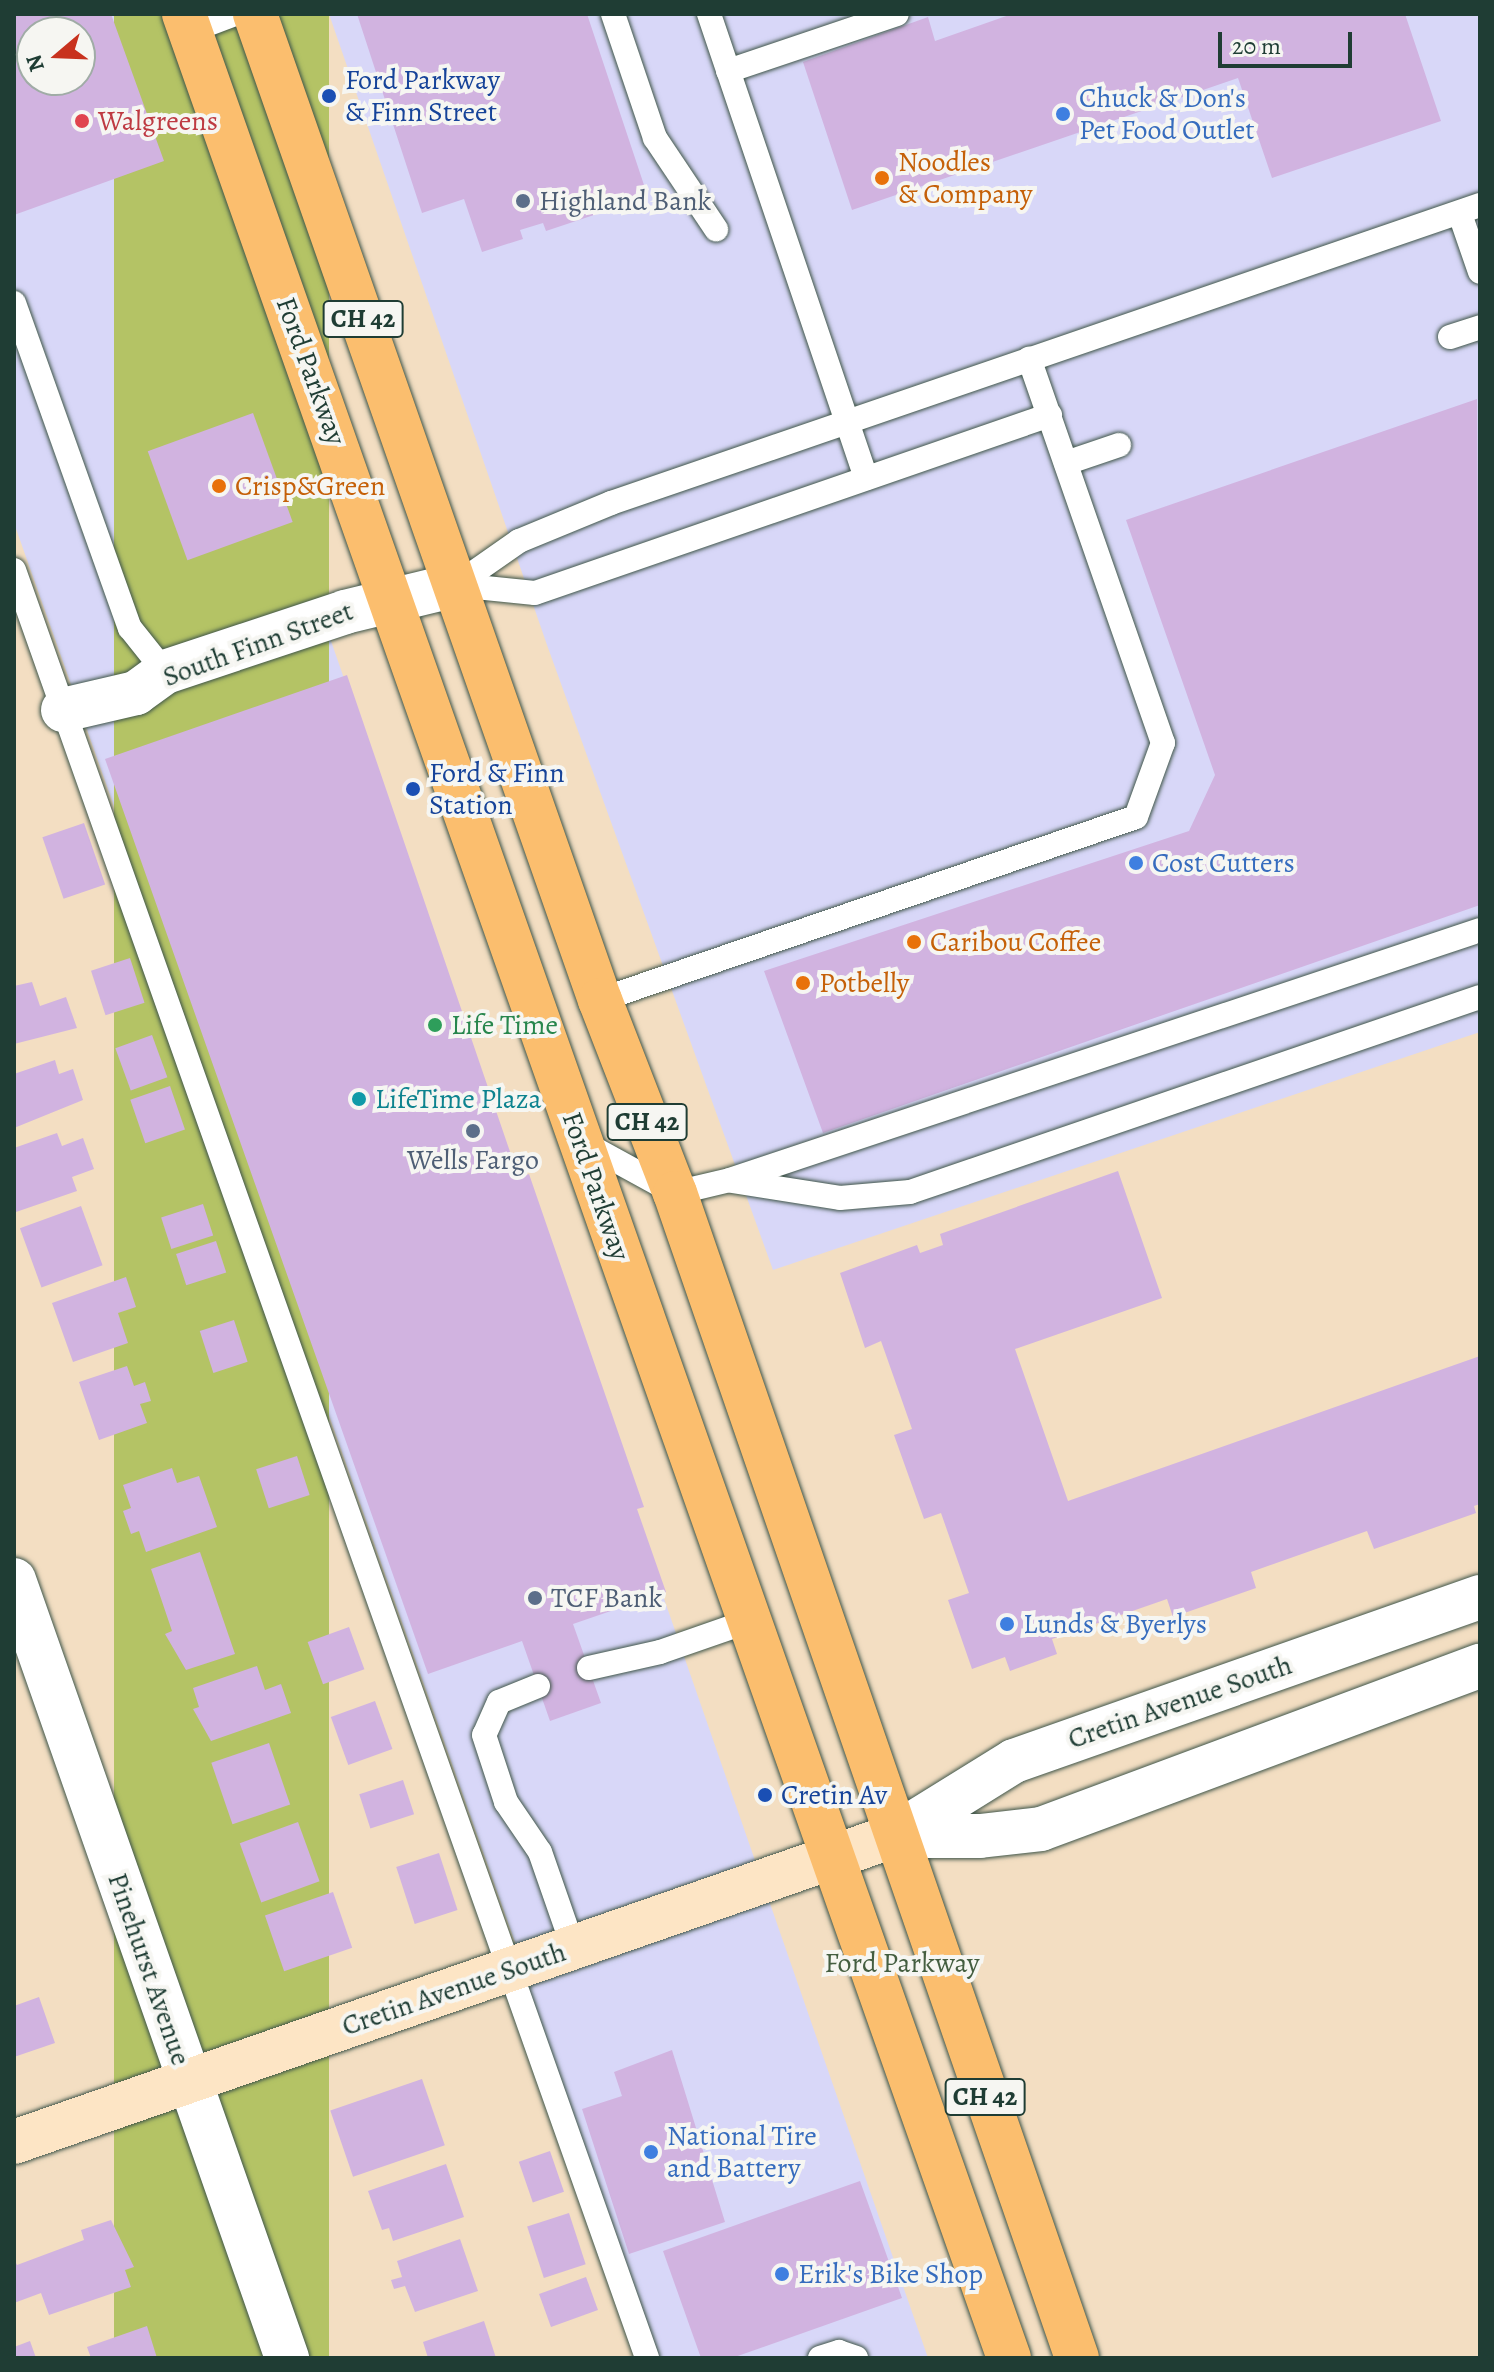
<!DOCTYPE html>
<html>
<head>
<meta charset="utf-8">
<style>
	body { margin:0 }
	#map { position:relative; width:1494px; height:2372px; overflow:hidden; background:#f3dec2; font-family:Alegreya,serif }
	div>[style] { position:absolute }
	[style*='--x'] { left:calc(var(--x)*1px); top:calc(var(--y)*1px); width:calc(var(--w)*1px); rotate:calc(var(--a)*1deg) }
	.built>* { inset:0; background:#d8d7f8 }
	.green>* { inset:0; background:#b4c365; transform-origin:0 0 }
	.building>* { inset:0; background:#d1b3e0; transform-origin:0 0 }
	.roads { filter:drop-shadow(0 0 2px #3f5549) drop-shadow(0 0 2px #3f5549) }
	.service>* { height:24px; margin:-12px; padding:0 12px; transform-origin:12px; border-radius:12px; background:#fff }
	.minor>* { height:44px; margin:-22px; padding:0 22px; transform-origin:22px; border-radius:22px; background:#fff }
	.tertiary>* { height:44px; margin:-22px; padding:0 22px; transform-origin:22px; border-radius:22px; background:#fff }
	.secondary>* { height:44px; margin:-22px; padding:0 22px; transform-origin:22px; border-radius:22px; background:#fde5c5 }
	.primary>* { height:44px; margin:-22px; padding:0 22px; transform-origin:22px; border-radius:22px; background:#fbbe6e }
	.dots>* { width:22px; height:22px; translate:-50% -50%; box-sizing:border-box; border:4px solid #f6f6f2; border-radius:50% }
	span { translate:-50% -50%; white-space:nowrap; text-align:center; line-height:1.15; -webkit-text-stroke:8px #f6f6f2; paint-order:stroke }
	.shield-label span { padding:2px 6px; background:#f6f6f2; border:2px solid; border-radius:6px; -webkit-text-stroke-width:0 }
	.shield-label { font-size:26px; color:#1f3d34; font-weight:700 }
	.transit-label { font-size:28px; color:#164399 }
	.left { translate:0 -50%; text-align:left }
	.shop-label { font-size:28px; color:#366cbe }
	.health-label { font-size:28px; color:#be3a42 }
	.food-label { font-size:28px; color:#c56008 }
	.service-label { font-size:28px; color:#4e5e75 }
	.street-label { font-size:28px; color:#1f3d34 }
	.leisure-label { font-size:28px; color:#27864d }
	.culture-label { font-size:28px; color:#0d838f }
	.park-label { font-size:28px; color:#445e40 }
	.frame { position:absolute; inset:0; border:16px solid #1f3d34; pointer-events:none }
	.north { position:absolute; left:16px; top:16px; width:80px; height:80px; box-sizing:border-box; background:#f6f6f2; border:2px solid #a0aca6; border-radius:50%; rotate:251deg; font-size:22px; font-weight:700; line-height:32px; text-align:center; color:#1f3d34 }
	.north::after { content:''; display:block; margin:auto; width:28px; height:36px; background:#c8321e; clip-path:polygon(50% 0,100% 100%,50% 72%,0 100%) }
	.scale { position:absolute; left:1218px; top:32px; width:134px; height:36px; box-sizing:border-box; border:4px solid #1f3d34; border-top:0; padding-left:10px; font-size:24px; line-height:28px; white-space:nowrap; color:#1f3d34; -webkit-text-stroke:6px #f6f6f2; paint-order:stroke }
</style>
</head>
<body>
<div id="map">
	<div class="built">
		<div style="clip-path:polygon(evenodd,14px 14px,113px 14px,928px 2358px,636px 2358px,500px 1974px,523px 1965px,14px 523px,14px 14px,32px 32px,80px 32px,80px 80px,32px 80px,32px 32px)"></div>
		<div style="clip-path:polygon(329px 14px,1480px 14px,1480px 1032px,773px 1270px,547px 645px)"></div>
	</div>
	<div class="green">
		<div style="left:114px;top:14px;width:215px;height:2481px"></div>
	</div>
	<div class="building">
		<div style="clip-path:polygon(evenodd,14px 14px,111px 14px,164px 161px,14px 215px,14px 14px,32px 32px,80px 32px,80px 80px,32px 80px,32px 32px)"></div>
		<div style="clip-path:polygon(357px 14px,587px 14px,648px 197px,546px 231px,543px 223px,520px 230px,523px 239px,482px 252px,464px 199px,422px 213px)"></div>
		<div style="clip-path:polygon(1012px 14px,1405px 14px,1441px 121px,1272px 178px,1238px 78px,852px 210px,803px 62px,928px 17px,935px 41px)"></div>
		<div style="clip-path:polygon(1477px 399px,1480px 905px,823px 1133px,764px 971px,1189px 831px,1215px 775px,1126px 520px)"></div>
		<div style="left:253px;top:413px;width:116px;height:112px;rotate:70deg"></div>
		<div style="clip-path:polygon(347px 675px,519px 1178px,529px 1174px,644px 1507px,637px 1509px,666px 1592px,573px 1624px,601px 1703px,550px 1721px,522px 1641px,428px 1674px,105px 759px)"></div>
		<div style="left:84px;top:823px;width:65px;height:44px;rotate:71deg"></div>
		<div style="left:130px;top:958px;width:47px;height:41px;rotate:72deg"></div>
		<div style="clip-path:polygon(32px 982px,40px 1006px,66px 997px,77px 1028px,14px 1044px,14px 986px)"></div>
		<div style="left:152px;top:1035px;width:45px;height:39px;rotate:70deg"></div>
		<div style="clip-path:polygon(55px 1060px,59px 1074px,73px 1069px,83px 1100px,14px 1128px,14px 1074px)"></div>
		<div style="left:170px;top:1086px;width:46px;height:42px;rotate:71deg"></div>
		<div style="clip-path:polygon(57px 1133px,62px 1146px,83px 1138px,94px 1169px,72px 1177px,77px 1191px,16px 1212px,14px 1148px)"></div>
		<div style="clip-path:polygon(1118px 1171px,1162px 1298px,1015px 1349px,1068px 1501px,1480px 1356px,1480px 1504px,1474px 1506px,1476px 1513px,1374px 1549px,1367px 1531px,1251px 1572px,1256px 1588px,1173px 1617px,1167px 1599px,1052px 1639px,1057px 1654px,1010px 1671px,1005px 1657px,972px 1669px,948px 1600px,969px 1593px,941px 1513px,924px 1519px,894px 1435px,912px 1429px,881px 1341px,865px 1348px,840px 1273px,917px 1245px,920px 1253px,943px 1245px,940px 1234px)"></div>
		<div style="left:203px;top:1204px;width:33px;height:44px;rotate:72deg"></div>
		<div style="left:81px;top:1206px;width:63px;height:65px;rotate:70deg"></div>
		<div style="left:216px;top:1241px;width:33px;height:42px;rotate:72deg"></div>
		<div style="clip-path:polygon(126px 1277px,136px 1307px,118px 1313px,128px 1343px,73px 1362px,52px 1303px)"></div>
		<div style="left:234px;top:1320px;width:44px;height:36px;rotate:72deg"></div>
		<div style="clip-path:polygon(127px 1366px,134px 1386px,145px 1382px,151px 1401px,140px 1404px,147px 1423px,99px 1440px,79px 1382px)"></div>
		<div style="left:297px;top:1456px;width:41px;height:43px;rotate:72deg"></div>
		<div style="clip-path:polygon(172px 1468px,177px 1483px,199px 1476px,217px 1527px,146px 1552px,139px 1531px,131px 1534px,123px 1511px,131px 1508px,123px 1485px)"></div>
		<div style="clip-path:polygon(200px 1552px,235px 1654px,186px 1670px,165px 1634px,172px 1631px,151px 1569px)"></div>
		<div style="left:349px;top:1627px;width:45px;height:44px;rotate:70deg"></div>
		<div style="clip-path:polygon(257px 1666px,265px 1690px,281px 1684px,291px 1713px,211px 1741px,193px 1709px,199px 1707px,193px 1688px)"></div>
		<div style="left:375px;top:1701px;width:51px;height:47px;rotate:70deg"></div>
		<div style="left:269px;top:1743px;width:65px;height:61px;rotate:71deg"></div>
		<div style="left:403px;top:1780px;width:36px;height:46px;rotate:72deg"></div>
		<div style="left:298px;top:1822px;width:63px;height:62px;rotate:70deg"></div>
		<div style="left:439px;top:1853px;width:60px;height:45px;rotate:72deg"></div>
		<div style="left:333px;top:1892px;width:59px;height:72px;rotate:71deg"></div>
		<div style="clip-path:polygon(39px 1997px,55px 2043px,14px 2057px,14px 2006px)"></div>
		<div style="clip-path:polygon(672px 2050px,725px 2222px,629px 2254px,582px 2109px,622px 2096px,614px 2072px)"></div>
		<div style="left:422px;top:2079px;width:70px;height:97px;rotate:71deg"></div>
		<div style="left:550px;top:2151px;width:43px;height:33px;rotate:71deg"></div>
		<div style="clip-path:polygon(446px 2164px,464px 2217px,393px 2241px,389px 2228px,382px 2230px,368px 2191px)"></div>
		<div style="clip-path:polygon(860px 2181px,902px 2298px,732px 2358px,701px 2358px,663px 2251px)"></div>
		<div style="left:569px;top:2213px;width:54px;height:44px;rotate:72deg"></div>
		<div style="clip-path:polygon(111px 2220px,134px 2267px,125px 2270px,131px 2287px,49px 2315px,41px 2293px,14px 2303px,14px 2259px,17px 2265px,84px 2240px,81px 2230px)"></div>
		<div style="clip-path:polygon(460px 2239px,478px 2291px,415px 2312px,405px 2286px,394px 2289px,391px 2280px,402px 2277px,397px 2261px)"></div>
		<div style="left:586px;top:2277px;width:35px;height:50px;rotate:70deg"></div>
		<div style="clip-path:polygon(484px 2321px,496px 2358px,428px 2358px,423px 2342px)"></div>
		<div style="clip-path:polygon(147px 2326px,157px 2358px,91px 2358px,87px 2347px)"></div>
		<div style="clip-path:polygon(30px 2341px,36px 2358px,14px 2358px,14px 2347px)"></div>
	</div>
	<div class="roads">
		<div class="service">
			<div style="--x:613;--y:14;--w:131;--a:71.3"></div>
			<div style="--x:655;--y:138;--w:110;--a:56.2"></div>
			<div style="--x:709;--y:14;--w:490;--a:71.3"></div>
			<div style="--x:190;--y:31;--w:48;--a:-20.7"></div>
			<div style="--x:728;--y:71;--w:178;--a:-18.6"></div>
			<div style="--x:1460;--y:214;--w:61;--a:71"></div>
			<div style="--x:14;--y:303;--w:345;--a:70.4"></div>
			<div style="--x:130;--y:628;--w:56;--a:51.5"></div>
			<div style="--x:1450;--y:337;--w:32;--a:-18"></div>
			<div style="--x:1066;--y:463;--w:56;--a:-18.8"></div>
			<div style="--x:14;--y:570;--w:1897;--a:70.5"></div>
			<div style="--x:456;--y:585;--w:77;--a:-34.9"></div>
			<div style="--x:519;--y:541;--w:100;--a:-22.4"></div>
			<div style="--x:611;--y:503;--w:919;--a:-18.93"></div>
			<div style="--x:456;--y:585;--w:79;--a:5.8"></div>
			<div style="--x:535;--y:593;--w:545;--a:-19.07"></div>
			<div style="--x:600;--y:1000;--w:566;--a:-18.85"></div>
			<div style="--x:1136;--y:817;--w:79;--a:-70"></div>
			<div style="--x:1163;--y:743;--w:407;--a:-109.2"></div>
			<div style="--x:582;--y:1142;--w:106;--a:28.7"></div>
			<div style="--x:675;--y:1193;--w:57;--a:-13.3"></div>
			<div style="--x:730;--y:1180;--w:791;--a:-18.43"></div>
			<div style="--x:732;--y:1181;--w:109;--a:8.9"></div>
			<div style="--x:840;--y:1198;--w:70;--a:-4.9"></div>
			<div style="--x:910;--y:1192;--w:602;--a:-18.89"></div>
			<div style="--x:589;--y:1668;--w:73;--a:-12.7"></div>
			<div style="--x:660;--y:1652;--w:94;--a:-19.2"></div>
			<div style="--x:538;--y:1686;--w:42;--a:157.7"></div>
			<div style="--x:499;--y:1702;--w:36;--a:114"></div>
			<div style="--x:484;--y:1735;--w:71;--a:71.8"></div>
			<div style="--x:506;--y:1802;--w:60;--a:55.8"></div>
			<div style="--x:540;--y:1852;--w:101;--a:70.8"></div>
			<div style="--x:820;--y:2358;--w:20;--a:-18"></div>
			<div style="--x:839;--y:2352;--w:18;--a:19"></div>
		</div>
		<div class="minor">
			<div style="--x:63;--y:710;--w:75;--a:-13.1"></div>
			<div style="--x:136;--y:693;--w:36;--a:-36"></div>
			<div style="--x:165;--y:672;--w:190;--a:-18.4"></div>
			<div style="--x:345;--y:612;--w:114;--a:-13.7"></div>
			<div style="--x:14;--y:1580;--w:825;--a:70.66"></div>
		</div>
		<div class="tertiary">
			<div style="--x:893;--y:1836;--w:142;--a:-31.8"></div>
			<div style="--x:1014;--y:1761;--w:494;--a:-19.4"></div>
			<div style="--x:893;--y:1836;--w:87;--a:0"></div>
			<div style="--x:980;--y:1836;--w:61;--a:-6.5"></div>
			<div style="--x:1041;--y:1829;--w:468;--a:-20.4"></div>
		</div>
		<div class="secondary">
			<div style="--x:14;--y:2142;--w:931;--a:-19.19"></div>
		</div>
		<div class="primary">
			<div style="--x:184;--y:14;--w:2485;--a:70.61"></div>
			<div style="--x:255;--y:14;--w:1045;--a:70.72"></div>
			<div style="--x:600;--y:1000;--w:207;--a:68.8"></div>
			<div style="--x:675;--y:1193;--w:1232;--a:70.96"></div>
		</div>
	</div>
	<div class="dots">
		<div style="left:329px;top:96px;background:#1a4fb4"></div>
		<div style="left:1063px;top:114px;background:#3f7fe0"></div>
		<div style="left:82px;top:121px;background:#e0444e"></div>
		<div style="left:882px;top:178px;background:#e8710a"></div>
		<div style="left:523px;top:201px;background:#5c6f8a"></div>
		<div style="left:219px;top:486px;background:#e8710a"></div>
		<div style="left:413px;top:789px;background:#1a4fb4"></div>
		<div style="left:1136px;top:863px;background:#3f7fe0"></div>
		<div style="left:914px;top:942px;background:#e8710a"></div>
		<div style="left:803px;top:983px;background:#e8710a"></div>
		<div style="left:435px;top:1025px;background:#2e9e5b"></div>
		<div style="left:359px;top:1099px;background:#0f9aa8"></div>
		<div style="left:473px;top:1131px;background:#5c6f8a"></div>
		<div style="left:535px;top:1598px;background:#5c6f8a"></div>
		<div style="left:1007px;top:1624px;background:#3f7fe0"></div>
		<div style="left:765px;top:1795px;background:#1a4fb4"></div>
		<div style="left:651px;top:2152px;background:#3f7fe0"></div>
		<div style="left:782px;top:2274px;background:#3f7fe0"></div>
	</div>
	<div class="shield-label">
		<span style="left:363px;top:319px">CH 42</span>
		<span style="left:647px;top:1122px">CH 42</span>
		<span style="left:985px;top:2097px">CH 42</span>
	</div>
	<div class="transit-label">
		<span class="left" style="left:345px;top:96px">Ford Parkway<br>&amp; Finn Street</span>
		<span class="left" style="left:429px;top:789px">Ford &amp; Finn<br>Station</span>
		<span class="left" style="left:781px;top:1795px">Cretin Av</span>
	</div>
	<div class="shop-label">
		<span class="left" style="left:1079px;top:114px">Chuck &amp; Don's<br>Pet Food Outlet</span>
		<span class="left" style="left:1152px;top:863px">Cost Cutters</span>
		<span class="left" style="left:1023px;top:1624px">Lunds &amp; Byerlys</span>
		<span class="left" style="left:667px;top:2152px">National Tire<br>and Battery</span>
		<span class="left" style="left:798px;top:2274px">Erik's Bike Shop</span>
	</div>
	<div class="health-label">
		<span class="left" style="left:98px;top:121px">Walgreens</span>
	</div>
	<div class="food-label">
		<span class="left" style="left:898px;top:178px">Noodles<br>&amp; Company</span>
		<span class="left" style="left:235px;top:486px">Crisp&amp;Green</span>
		<span class="left" style="left:930px;top:942px">Caribou Coffee</span>
		<span class="left" style="left:819px;top:983px">Potbelly</span>
	</div>
	<div class="service-label">
		<span class="left" style="left:539px;top:201px">Highland Bank</span>
		<span style="left:473px;top:1160px">Wells Fargo</span>
		<span class="left" style="left:551px;top:1598px">TCF Bank</span>
	</div>
	<div class="street-label">
		<span style="left:311px;top:371px;rotate:70deg">Ford Parkway</span>
		<span style="left:258px;top:644px;rotate:-20deg">South Finn Street</span>
		<span style="left:596px;top:1186px;rotate:71deg">Ford Parkway</span>
		<span style="left:1180px;top:1702px;rotate:-19deg">Cretin Avenue South</span>
		<span style="left:149px;top:1969px;rotate:71deg">Pinehurst Avenue</span>
		<span style="left:454px;top:1989px;rotate:-19deg">Cretin Avenue South</span>
	</div>
	<div class="leisure-label">
		<span class="left" style="left:451px;top:1025px">Life Time</span>
	</div>
	<div class="culture-label">
		<span class="left" style="left:375px;top:1099px">LifeTime Plaza</span>
	</div>
	<div class="park-label">
		<span style="left:902px;top:1963px">Ford Parkway</span>
	</div>
	<div class="frame"></div>
	<div class="north">N</div>
	<div class="scale">20 m</div>
</div>
</body>
</html>
